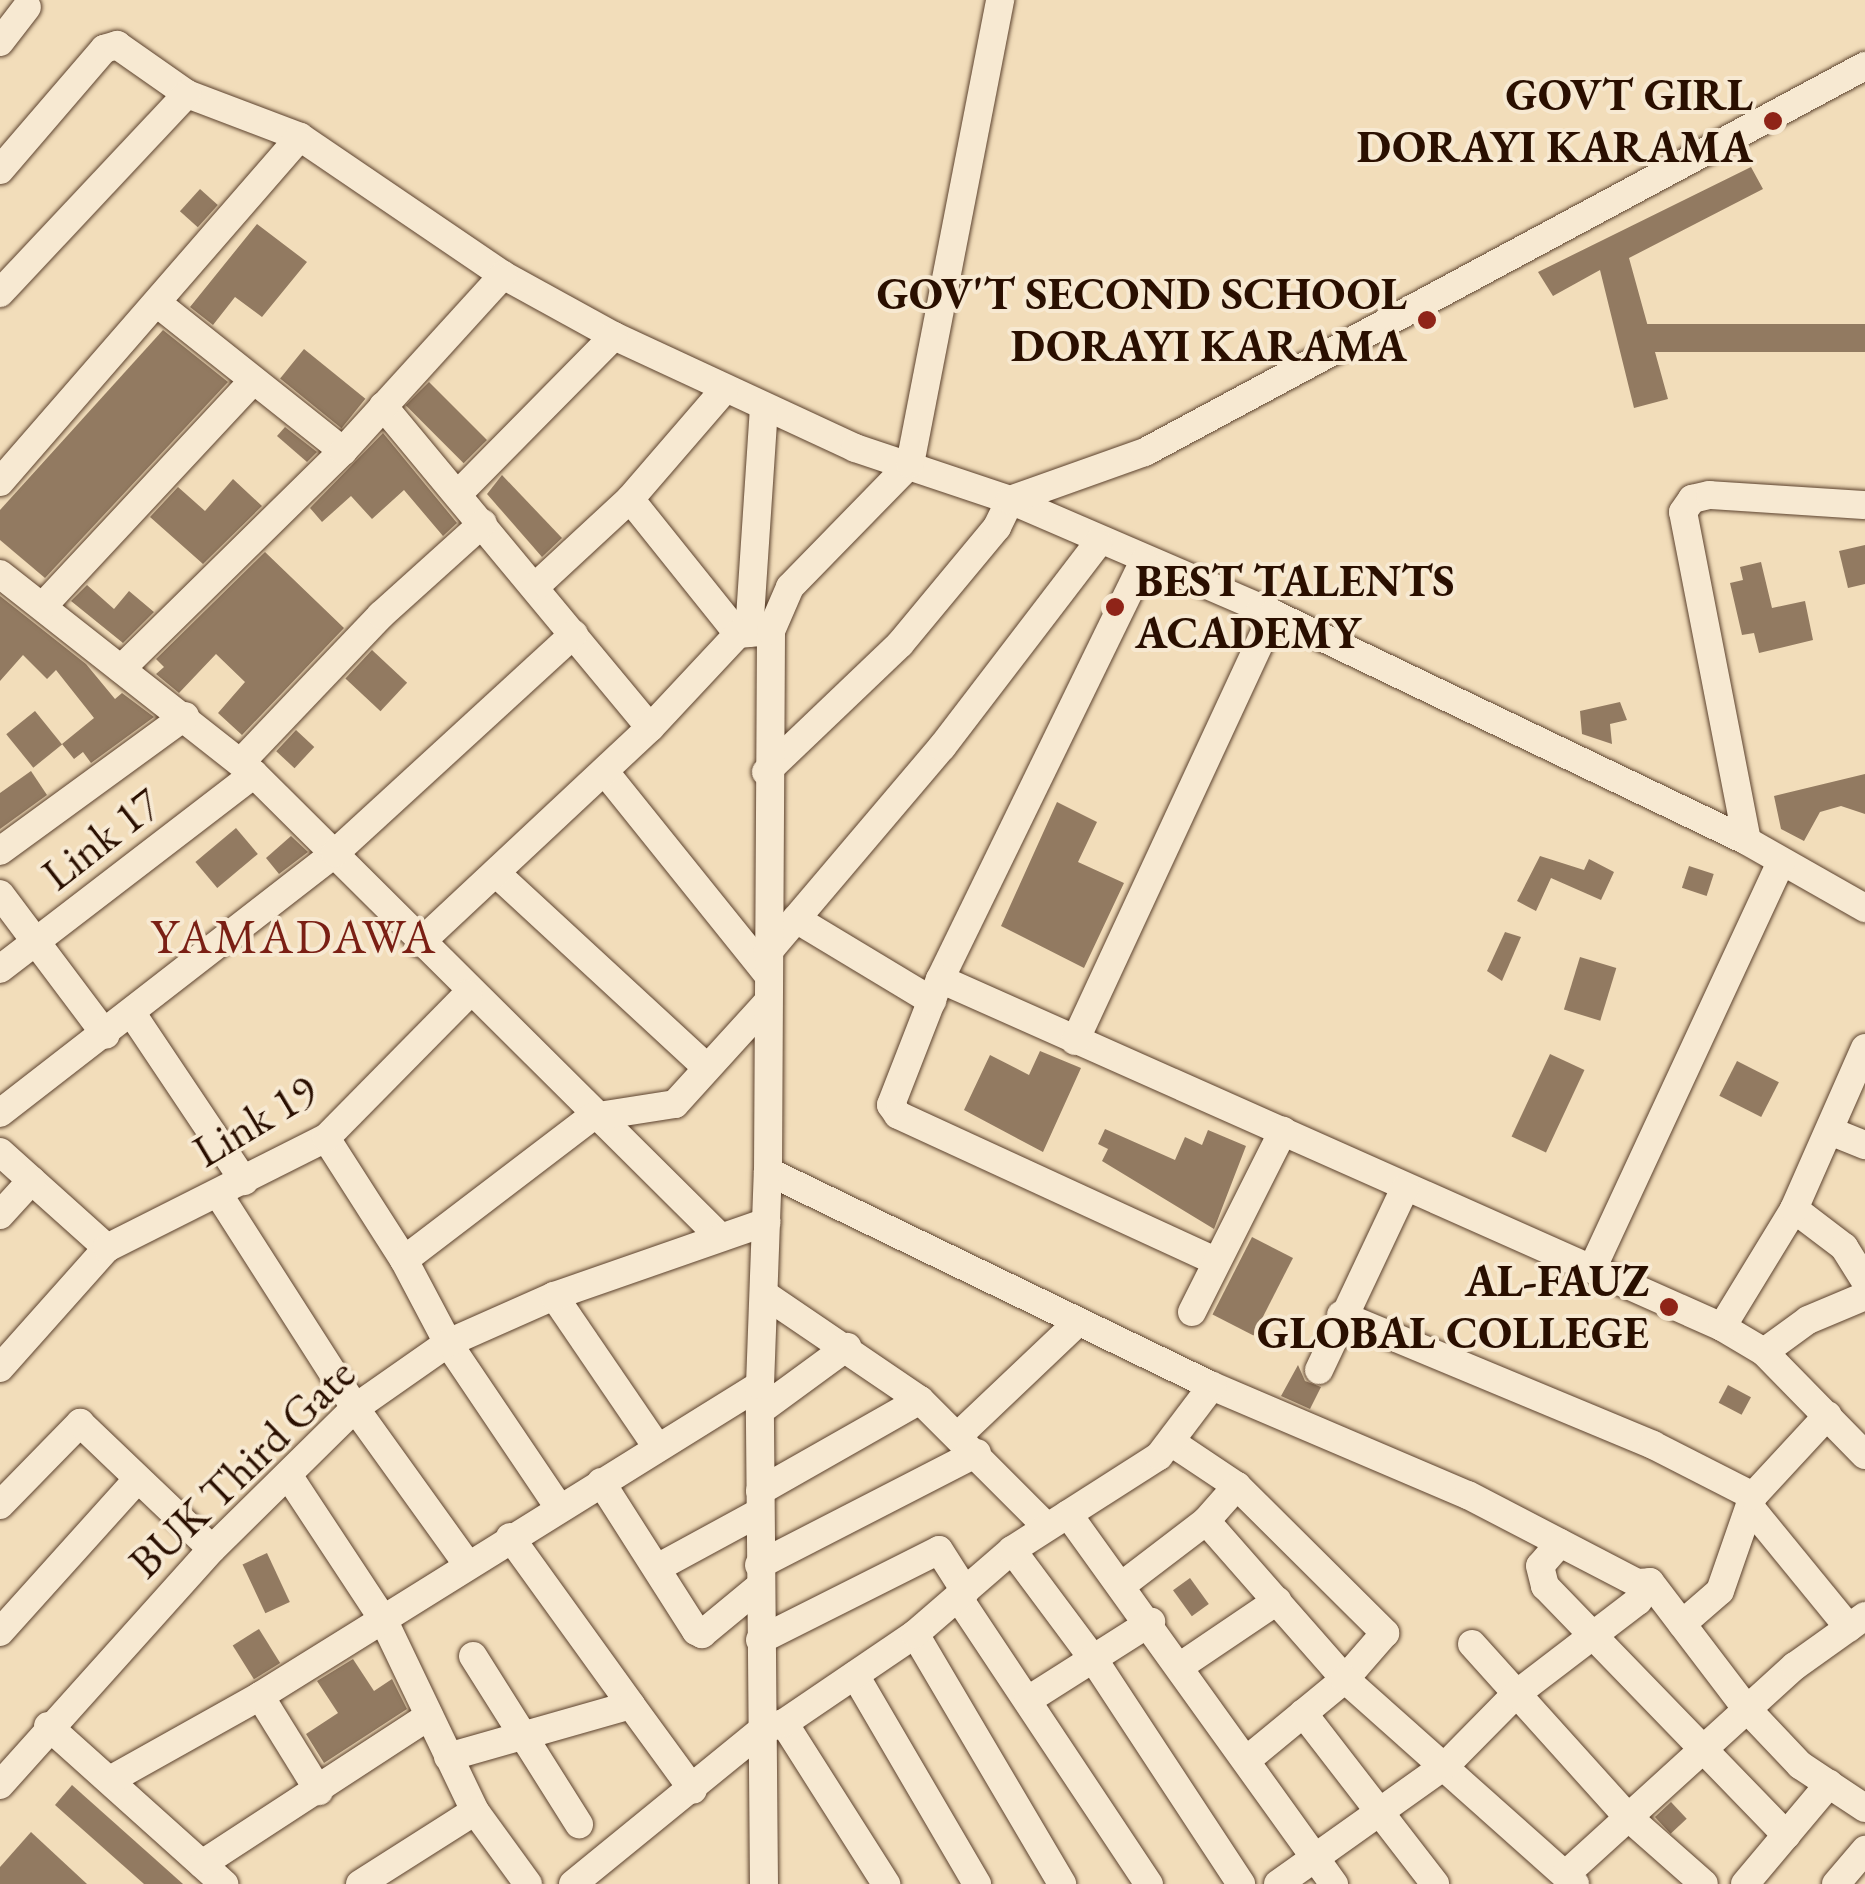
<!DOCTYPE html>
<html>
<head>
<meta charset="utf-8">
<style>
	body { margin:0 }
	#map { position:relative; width:1865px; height:1884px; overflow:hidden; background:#f2ddba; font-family:"EB Garamond",serif }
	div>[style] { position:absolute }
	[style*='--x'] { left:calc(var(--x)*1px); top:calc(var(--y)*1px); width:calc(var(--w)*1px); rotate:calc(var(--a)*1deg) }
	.building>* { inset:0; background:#927a61; transform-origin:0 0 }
	.roads { filter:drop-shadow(0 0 2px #5c422e) drop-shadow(0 0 2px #5c422e) }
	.minor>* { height:28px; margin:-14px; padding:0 14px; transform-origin:14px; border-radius:14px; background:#f7e9d2 }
	.dots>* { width:28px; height:28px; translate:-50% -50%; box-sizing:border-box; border:5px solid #f7e9d2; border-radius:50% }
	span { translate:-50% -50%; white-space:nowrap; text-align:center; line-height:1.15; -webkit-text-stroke:8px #f7e9d2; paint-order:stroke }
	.poi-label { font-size:45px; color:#2a0f00; font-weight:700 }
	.right { translate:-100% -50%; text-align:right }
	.left { translate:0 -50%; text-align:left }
	.street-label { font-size:45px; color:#2a0f00 }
	.neighbourhood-label { font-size:48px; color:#7a1f14; letter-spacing:2.5px }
</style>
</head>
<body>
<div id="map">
	<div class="building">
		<div style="clip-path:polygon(1751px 167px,1763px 189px,1629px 258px,1668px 399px,1634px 408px,1600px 270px,1553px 296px,1538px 272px)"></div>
		<div style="left:200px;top:189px;width:24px;height:30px;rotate:42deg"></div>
		<div style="clip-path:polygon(257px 224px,307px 262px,262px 317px,235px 297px,213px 325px,190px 307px)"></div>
		<div style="left:1865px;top:324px;width:28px;height:218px;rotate:90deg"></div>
		<div style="clip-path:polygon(163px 330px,228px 382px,45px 578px,0 540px,0 510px)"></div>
		<div style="left:304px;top:349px;width:79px;height:38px;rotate:39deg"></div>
		<div style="left:429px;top:382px;width:82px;height:33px;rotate:45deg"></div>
		<div style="clip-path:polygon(285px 427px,317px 452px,307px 462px,277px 436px)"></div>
		<div style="clip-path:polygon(383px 433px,457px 523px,443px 536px,404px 490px,372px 519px,351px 496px,322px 522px,310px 508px)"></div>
		<div style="clip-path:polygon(502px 475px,562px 538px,542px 557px,487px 494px)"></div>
		<div style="clip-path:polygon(233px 479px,262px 506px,203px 564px,150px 517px,178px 487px,205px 511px)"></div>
		<div style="clip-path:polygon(1865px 545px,1865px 584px,1848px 588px,1839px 551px)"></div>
		<div style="clip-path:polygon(265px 552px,344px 628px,242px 735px,218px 713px,245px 682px,216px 654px,179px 693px,156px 674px,164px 667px,156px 659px)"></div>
		<div style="clip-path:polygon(1761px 562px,1772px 608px,1805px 601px,1813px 640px,1759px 653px,1754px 633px,1742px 635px,1730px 583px,1743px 580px,1740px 567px)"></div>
		<div style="clip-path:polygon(87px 585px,114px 609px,129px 591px,154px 612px,123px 643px,71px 601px)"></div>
		<div style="clip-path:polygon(0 596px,86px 664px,115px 699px,122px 693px,154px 717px,91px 763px,83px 752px,74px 759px,62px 744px,94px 718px,56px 670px,47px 679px,23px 655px,0 681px)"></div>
		<div style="left:372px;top:650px;width:48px;height:39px;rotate:43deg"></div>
		<div style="clip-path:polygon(1620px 702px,1627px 720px,1610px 724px,1612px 744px,1582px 734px,1580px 711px)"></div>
		<div style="left:35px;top:711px;width:43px;height:37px;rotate:51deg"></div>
		<div style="left:296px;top:730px;width:25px;height:29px;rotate:43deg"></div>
		<div style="clip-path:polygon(31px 771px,47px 795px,0 829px,0 793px)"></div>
		<div style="clip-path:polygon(1865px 774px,1865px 814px,1841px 806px,1820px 812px,1804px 841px,1781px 829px,1774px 796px)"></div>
		<div style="clip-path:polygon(1057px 802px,1097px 822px,1078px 862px,1124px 883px,1084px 968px,1001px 926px)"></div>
		<div style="left:236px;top:828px;width:34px;height:53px;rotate:50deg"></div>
		<div style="clip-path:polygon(291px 836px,308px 852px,279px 874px,266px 858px)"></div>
		<div style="clip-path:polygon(1540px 856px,1584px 870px,1589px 859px,1614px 872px,1601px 900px,1551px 878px,1536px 911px,1517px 901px)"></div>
		<div style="left:1689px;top:866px;width:26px;height:23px;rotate:18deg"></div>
		<div style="clip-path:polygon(1505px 932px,1521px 937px,1502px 981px,1487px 971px)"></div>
		<div style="left:1580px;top:957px;width:38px;height:55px;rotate:17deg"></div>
		<div style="clip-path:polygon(1040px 1051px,1081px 1068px,1043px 1152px,964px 1110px,990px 1055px,1029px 1075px)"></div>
		<div style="left:1550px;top:1054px;width:38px;height:91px;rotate:25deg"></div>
		<div style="left:1737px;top:1061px;width:47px;height:39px;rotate:27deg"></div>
		<div style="clip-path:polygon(1105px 1129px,1175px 1160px,1185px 1137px,1202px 1145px,1208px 1130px,1246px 1146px,1214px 1229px,1102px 1161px,1108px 1149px,1098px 1144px)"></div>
		<div style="left:1252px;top:1237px;width:46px;height:87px;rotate:27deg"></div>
		<div style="clip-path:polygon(1298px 1365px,1305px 1381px,1321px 1387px,1310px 1409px,1281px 1396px)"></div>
		<div style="left:1728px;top:1385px;width:26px;height:20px;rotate:28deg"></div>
		<div style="left:267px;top:1553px;width:54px;height:27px;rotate:65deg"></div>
		<div style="left:1190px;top:1578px;width:32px;height:21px;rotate:54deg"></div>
		<div style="left:259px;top:1629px;width:40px;height:31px;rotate:58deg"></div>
		<div style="clip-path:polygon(353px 1659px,374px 1691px,392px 1679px,407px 1709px,324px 1763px,306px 1734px,338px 1713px,317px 1681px)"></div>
		<div style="clip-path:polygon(72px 1785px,183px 1884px,144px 1884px,55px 1805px)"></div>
		<div style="left:1671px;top:1802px;width:23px;height:22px;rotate:47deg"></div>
		<div style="clip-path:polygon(31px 1832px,87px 1884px,0 1884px,0 1867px)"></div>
	</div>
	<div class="roads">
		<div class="minor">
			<div style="--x:0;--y:42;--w:44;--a:-52.4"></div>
			<div style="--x:0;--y:170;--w:160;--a:-49.3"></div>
			<div style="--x:104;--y:49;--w:14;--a:-17"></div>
			<div style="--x:117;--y:45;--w:85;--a:35"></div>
			<div style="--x:187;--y:94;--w:121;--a:20.8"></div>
			<div style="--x:300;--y:137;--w:245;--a:34.2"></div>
			<div style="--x:503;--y:275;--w:127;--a:28.8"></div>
			<div style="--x:614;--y:336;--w:266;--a:24.9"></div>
			<div style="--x:855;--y:448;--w:163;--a:18.5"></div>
			<div style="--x:1010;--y:500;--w:273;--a:23.3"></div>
			<div style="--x:1261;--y:608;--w:539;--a:25.61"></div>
			<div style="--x:1747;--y:841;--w:136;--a:29.6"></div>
			<div style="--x:0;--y:293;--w:273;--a:-46.8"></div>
			<div style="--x:157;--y:303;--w:238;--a:38.5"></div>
			<div style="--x:383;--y:406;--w:418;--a:50.3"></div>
			<div style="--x:0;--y:482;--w:457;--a:-49"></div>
			<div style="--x:460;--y:492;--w:219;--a:-45.4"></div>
			<div style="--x:630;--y:499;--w:173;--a:51.3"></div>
			<div style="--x:1144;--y:561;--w:465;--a:116"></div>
			<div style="--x:940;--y:979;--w:135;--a:111.3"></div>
			<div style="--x:891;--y:1105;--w:12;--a:55"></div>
			<div style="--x:898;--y:1115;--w:350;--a:24.7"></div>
			<div style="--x:0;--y:574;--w:323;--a:38.2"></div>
			<div style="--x:254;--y:774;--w:657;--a:44.81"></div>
			<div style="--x:536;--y:586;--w:128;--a:-42.8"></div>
			<div style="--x:630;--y:499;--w:144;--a:-49.2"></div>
			<div style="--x:43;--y:606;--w:308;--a:-47"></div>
			<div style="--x:749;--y:633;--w:225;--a:-86.2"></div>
			<div style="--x:121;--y:669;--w:311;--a:-44.5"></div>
			<div style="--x:343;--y:451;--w:238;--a:-47.7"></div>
			<div style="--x:241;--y:762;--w:203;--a:-46.4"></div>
			<div style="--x:381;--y:615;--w:137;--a:-42"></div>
			<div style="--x:605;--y:772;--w:260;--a:51.2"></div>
			<div style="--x:766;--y:772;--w:185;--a:-43.7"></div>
			<div style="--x:900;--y:644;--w:152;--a:-50.3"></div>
			<div style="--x:997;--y:527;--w:30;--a:-64"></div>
			<div style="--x:1010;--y:500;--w:143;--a:-19.6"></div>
			<div style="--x:1145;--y:452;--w:817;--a:-28.2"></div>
			<div style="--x:1747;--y:841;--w:335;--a:-101"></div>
			<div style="--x:1683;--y:512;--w:16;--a:-55"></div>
			<div style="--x:1692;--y:499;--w:18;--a:-13"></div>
			<div style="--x:1710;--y:495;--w:155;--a:3.7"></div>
			<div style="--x:0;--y:851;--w:229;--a:-36.1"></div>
			<div style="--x:497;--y:874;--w:284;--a:42.7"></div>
			<div style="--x:0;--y:894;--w:176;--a:53.1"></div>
			<div style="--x:796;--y:919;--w:159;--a:31.1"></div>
			<div style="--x:420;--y:943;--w:315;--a:-43.1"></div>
			<div style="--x:650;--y:728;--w:129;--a:-46.9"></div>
			<div style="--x:738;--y:634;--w:33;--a:-5"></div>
			<div style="--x:768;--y:952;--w:269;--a:-49.7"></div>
			<div style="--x:942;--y:747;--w:257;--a:-52.6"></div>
			<div style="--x:0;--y:969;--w:320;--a:-37.5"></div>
			<div style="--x:940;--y:979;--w:856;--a:23.99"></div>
			<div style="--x:1722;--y:1327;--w:49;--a:30.8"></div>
			<div style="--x:1764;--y:1352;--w:144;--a:45.6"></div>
			<div style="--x:133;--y:1015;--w:200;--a:56.2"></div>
			<div style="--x:1075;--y:1041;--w:471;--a:-65.1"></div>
			<div style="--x:0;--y:1113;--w:424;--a:-37.8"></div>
			<div style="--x:335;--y:853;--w:324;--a:-42.5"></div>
			<div style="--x:1830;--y:1131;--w:38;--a:22"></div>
			<div style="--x:326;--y:1138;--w:145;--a:57.4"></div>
			<div style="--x:404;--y:1260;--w:94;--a:62.1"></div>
			<div style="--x:448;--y:1343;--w:197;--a:56"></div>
			<div style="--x:0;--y:1152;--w:144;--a:41.9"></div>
			<div style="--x:219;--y:1195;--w:253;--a:57.4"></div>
			<div style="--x:355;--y:1408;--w:192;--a:54.3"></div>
			<div style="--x:1794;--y:1209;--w:63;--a:37.2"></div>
			<div style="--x:1844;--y:1247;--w:39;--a:58"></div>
			<div style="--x:0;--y:1215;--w:47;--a:-47.6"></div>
			<div style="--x:404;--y:1260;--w:236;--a:-37.3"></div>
			<div style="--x:592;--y:1117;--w:84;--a:-8.9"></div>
			<div style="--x:675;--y:1104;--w:137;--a:-47.7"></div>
			<div style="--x:1593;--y:1267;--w:447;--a:-65.1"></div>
			<div style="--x:764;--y:1294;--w:189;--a:34.2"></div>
			<div style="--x:920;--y:1400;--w:178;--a:45"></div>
			<div style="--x:554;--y:1296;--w:183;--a:55.7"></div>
			<div style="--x:1192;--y:1312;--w:203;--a:-63.3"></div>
			<div style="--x:1341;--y:1315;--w:338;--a:22.6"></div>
			<div style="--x:1653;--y:1445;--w:112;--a:27"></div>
			<div style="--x:1722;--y:1327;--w:138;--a:-58.6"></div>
			<div style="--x:1794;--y:1209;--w:176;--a:-66.2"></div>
			<div style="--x:1764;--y:1352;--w:54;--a:-36"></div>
			<div style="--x:1808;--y:1320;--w:62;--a:-22.8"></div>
			<div style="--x:0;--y:1368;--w:161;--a:-48.3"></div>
			<div style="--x:107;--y:1248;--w:245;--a:-26.7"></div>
			<div style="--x:326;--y:1138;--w:202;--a:-45.4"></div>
			<div style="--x:1319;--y:1370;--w:201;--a:-64.7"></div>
			<div style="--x:1212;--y:1386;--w:278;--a:23.1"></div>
			<div style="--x:1468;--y:1495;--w:191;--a:27.5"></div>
			<div style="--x:1637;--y:1583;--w:13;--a:-4"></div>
			<div style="--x:761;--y:1410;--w:107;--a:-36.2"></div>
			<div style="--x:959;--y:1435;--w:161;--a:-43.5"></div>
			<div style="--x:1171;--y:1442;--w:79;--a:33.7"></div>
			<div style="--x:1237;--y:1486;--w:209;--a:44.8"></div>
			<div style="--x:1385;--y:1633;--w:61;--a:131"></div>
			<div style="--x:1345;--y:1679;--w:126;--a:140.5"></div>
			<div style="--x:288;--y:1475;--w:173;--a:56.6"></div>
			<div style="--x:383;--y:1619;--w:213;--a:64.4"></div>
			<div style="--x:475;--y:1811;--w:90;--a:54"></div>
			<div style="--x:601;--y:1482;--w:177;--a:57.5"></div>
			<div style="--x:696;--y:1631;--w:7;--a:27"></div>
			<div style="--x:702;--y:1634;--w:75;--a:-39.6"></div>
			<div style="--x:760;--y:1491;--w:184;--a:-29.6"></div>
			<div style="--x:0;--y:1505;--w:115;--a:-45.7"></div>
			<div style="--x:80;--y:1423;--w:182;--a:43.7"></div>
			<div style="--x:1750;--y:1507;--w:156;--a:50.7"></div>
			<div style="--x:1068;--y:1514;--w:456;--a:54.3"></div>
			<div style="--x:1206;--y:1521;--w:210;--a:48.7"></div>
			<div style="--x:1345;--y:1679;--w:308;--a:41.7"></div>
			<div style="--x:510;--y:1537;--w:207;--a:54.2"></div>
			<div style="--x:1560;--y:1543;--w:30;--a:131"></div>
			<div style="--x:1540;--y:1566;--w:21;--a:76"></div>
			<div style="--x:1545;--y:1586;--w:347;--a:45.9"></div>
			<div style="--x:1012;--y:1550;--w:137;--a:53.3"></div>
			<div style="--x:1094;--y:1660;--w:268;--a:56.7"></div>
			<div style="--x:759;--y:1565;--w:245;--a:-27.2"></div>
			<div style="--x:657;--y:1568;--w:117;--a:-28.5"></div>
			<div style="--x:1121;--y:1586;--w:107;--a:-37.4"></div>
			<div style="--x:1206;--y:1521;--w:47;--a:-48.5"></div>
			<div style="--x:958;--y:1597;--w:345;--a:56.4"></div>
			<div style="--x:1682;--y:1624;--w:50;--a:-41"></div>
			<div style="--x:1720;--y:1591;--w:101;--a:-70.8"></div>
			<div style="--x:1753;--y:1496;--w:110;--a:-47.2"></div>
			<div style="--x:0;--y:1632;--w:205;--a:-48"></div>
			<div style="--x:915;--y:1634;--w:290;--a:59.5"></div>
			<div style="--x:760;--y:1640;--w:200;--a:-26.7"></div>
			<div style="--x:939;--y:1550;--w:49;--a:57.6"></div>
			<div style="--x:1472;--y:1644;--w:233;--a:48"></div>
			<div style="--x:1628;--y:1817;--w:101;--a:41.4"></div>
			<div style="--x:473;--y:1656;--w:199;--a:57.8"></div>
			<div style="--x:1182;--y:1665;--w:115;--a:-34"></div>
			<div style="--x:855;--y:1675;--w:242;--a:59.7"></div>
			<div style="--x:260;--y:1696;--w:112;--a:58.2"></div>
			<div style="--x:1028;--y:1700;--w:146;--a:-32.4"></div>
			<div style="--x:1303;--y:1713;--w:216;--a:52.3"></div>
			<div style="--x:784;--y:1723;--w:191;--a:57.6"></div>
			<div style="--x:48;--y:1726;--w:237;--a:41.9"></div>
			<div style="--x:448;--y:1757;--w:190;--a:-15.9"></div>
			<div style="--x:631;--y:1705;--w:105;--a:53.9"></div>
			<div style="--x:110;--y:1780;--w:172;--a:-29.2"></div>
			<div style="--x:260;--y:1696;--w:589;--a:-31.88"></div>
			<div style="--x:0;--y:1785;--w:317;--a:-48.1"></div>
			<div style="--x:212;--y:1549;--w:201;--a:-44.6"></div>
			<div style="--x:355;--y:1408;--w:113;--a:-35"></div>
			<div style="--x:448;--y:1343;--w:116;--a:-23.9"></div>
			<div style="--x:554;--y:1296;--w:225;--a:-19.2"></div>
			<div style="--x:202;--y:1864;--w:271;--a:-33.1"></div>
			<div style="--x:1565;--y:1875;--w:311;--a:-42.3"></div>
			<div style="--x:1795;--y:1666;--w:86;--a:-35.5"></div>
			<div style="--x:360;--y:1884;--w:136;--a:-32.4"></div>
			<div style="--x:573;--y:1884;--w:244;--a:-39.2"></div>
			<div style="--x:762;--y:1730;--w:23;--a:-18"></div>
			<div style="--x:784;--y:1723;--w:158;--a:-34.2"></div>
			<div style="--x:915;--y:1634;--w:128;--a:-40.9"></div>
			<div style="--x:1012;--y:1550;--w:174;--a:-32.6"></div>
			<div style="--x:1159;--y:1456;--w:88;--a:-52.9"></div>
			<div style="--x:1212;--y:1386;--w:493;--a:-154.2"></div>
			<div style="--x:764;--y:1884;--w:499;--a:-90.5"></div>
			<div style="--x:760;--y:1385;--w:214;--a:-87.9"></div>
			<div style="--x:768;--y:1171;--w:540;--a:-89.68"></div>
			<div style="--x:771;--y:631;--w:48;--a:-66.6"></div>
			<div style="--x:790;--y:587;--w:172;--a:-45.7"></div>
			<div style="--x:910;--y:464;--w:473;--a:-79"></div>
			<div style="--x:1278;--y:1884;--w:207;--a:-35.4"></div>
			<div style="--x:1447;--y:1764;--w:97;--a:-45.4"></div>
			<div style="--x:1515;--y:1695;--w:155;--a:-37.4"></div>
			<div style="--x:1638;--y:1601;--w:22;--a:-58"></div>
			<div style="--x:1650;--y:1582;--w:158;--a:52.7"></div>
			<div style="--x:1746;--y:1708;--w:79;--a:46.5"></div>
			<div style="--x:1800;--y:1765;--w:78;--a:33.5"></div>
			<div style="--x:1745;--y:1884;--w:131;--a:-50"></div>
			<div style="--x:1836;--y:1884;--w:45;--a:-49.5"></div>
		</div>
	</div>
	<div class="dots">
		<div style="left:1773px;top:121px;background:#8f2418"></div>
		<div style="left:1427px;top:320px;background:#8f2418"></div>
		<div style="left:1115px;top:607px;background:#8f2418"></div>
		<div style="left:1669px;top:1307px;background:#8f2418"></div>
	</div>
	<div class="poi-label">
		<span class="right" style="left:1753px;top:121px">GOVT GIRL<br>DORAYI KARAMA</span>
		<span class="right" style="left:1407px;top:320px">GOV'T SECOND SCHOOL<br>DORAYI KARAMA</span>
		<span class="left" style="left:1135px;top:607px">BEST TALENTS<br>ACADEMY</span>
		<span class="right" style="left:1649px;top:1307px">AL-FAUZ<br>GLOBAL COLLEGE</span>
	</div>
	<div class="street-label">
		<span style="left:101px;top:839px;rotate:-38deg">Link 17</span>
		<span style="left:255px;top:1121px;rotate:-31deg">Link 19</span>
		<span style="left:242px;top:1468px;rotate:-44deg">BUK Third Gate</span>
	</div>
	<div class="neighbourhood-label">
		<span style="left:294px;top:937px">YAMADAWA</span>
	</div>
</div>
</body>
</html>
